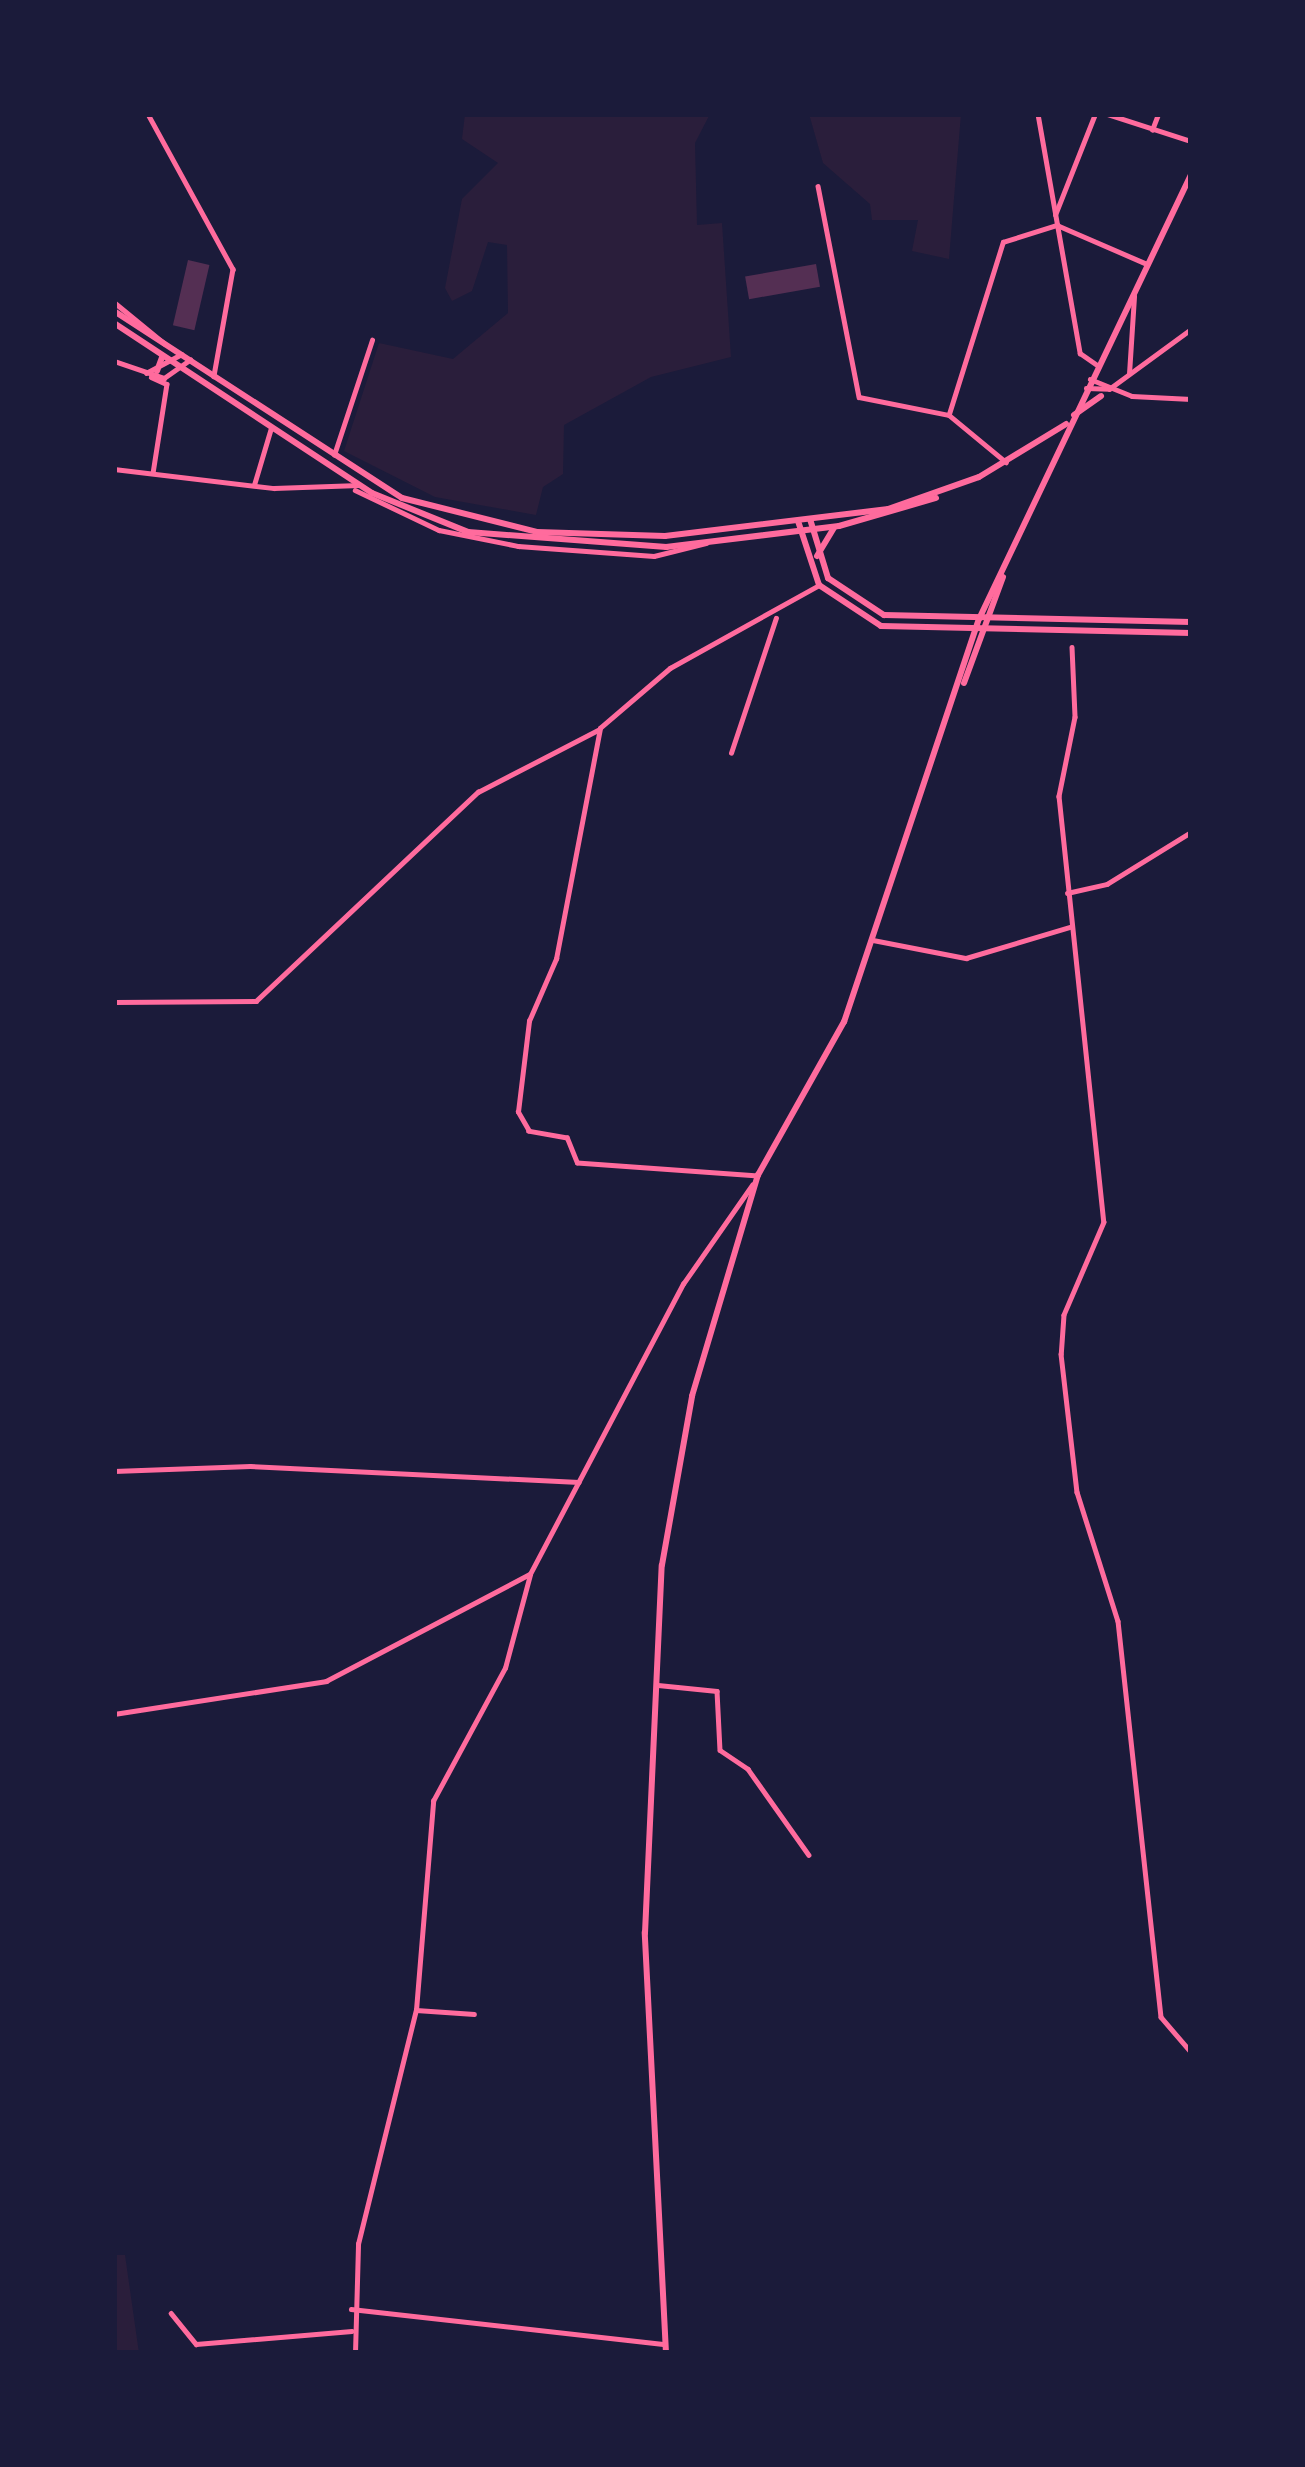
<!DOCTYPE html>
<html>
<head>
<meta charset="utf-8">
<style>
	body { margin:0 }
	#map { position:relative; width:1305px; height:2467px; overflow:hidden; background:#1b1b3a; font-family:"DejaVu Sans",sans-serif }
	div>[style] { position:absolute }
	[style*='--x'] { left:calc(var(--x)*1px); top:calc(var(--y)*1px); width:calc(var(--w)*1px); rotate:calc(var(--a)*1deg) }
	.green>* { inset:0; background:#2a1e3b }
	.building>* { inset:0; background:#542f53; transform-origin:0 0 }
	.minor>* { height:4.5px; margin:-2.25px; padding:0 2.25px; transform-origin:2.25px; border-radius:2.25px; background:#ff6b9d }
	.tertiary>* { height:4.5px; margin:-2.25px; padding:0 2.25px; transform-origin:2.25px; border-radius:2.25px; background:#ff6b9d }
	.primary>* { height:6px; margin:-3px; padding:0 3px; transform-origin:3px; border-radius:3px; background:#ff6b9d }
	span { translate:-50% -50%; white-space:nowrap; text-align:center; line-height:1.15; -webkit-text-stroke:10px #1b1b3a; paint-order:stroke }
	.frame { position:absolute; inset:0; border:117px solid #1b1b3a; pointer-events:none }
</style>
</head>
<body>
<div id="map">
	<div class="green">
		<div style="clip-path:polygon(465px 114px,710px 114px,695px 143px,697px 225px,722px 223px,731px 357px,651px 377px,564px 425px,563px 474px,543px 487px,536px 515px,435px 497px,344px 451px,379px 343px,453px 359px,508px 313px,507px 245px,488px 242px,472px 291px,452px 301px,445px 288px,462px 199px,498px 163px,462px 139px)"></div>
		<div style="clip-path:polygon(809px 114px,961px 114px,949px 259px,912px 251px,918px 220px,872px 220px,870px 204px,823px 163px)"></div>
		<div style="clip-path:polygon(114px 2255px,125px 2255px,139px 2353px,114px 2353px)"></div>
	</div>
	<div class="building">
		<div style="left:188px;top:260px;width:22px;height:67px;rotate:13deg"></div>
		<div style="left:816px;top:264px;width:23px;height:72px;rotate:80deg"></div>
	</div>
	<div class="minor">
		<div style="--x:148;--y:114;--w:177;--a:61.3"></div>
		<div style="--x:233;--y:269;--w:109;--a:100.1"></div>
		<div style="--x:1107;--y:114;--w:88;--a:17.8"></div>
		<div style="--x:1152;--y:130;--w:17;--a:-69"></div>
		<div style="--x:818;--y:186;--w:215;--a:79"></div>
		<div style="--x:859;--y:397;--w:92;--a:11.3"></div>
		<div style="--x:949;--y:415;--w:74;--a:39.5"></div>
		<div style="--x:1055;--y:215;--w:109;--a:-68.4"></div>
		<div style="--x:114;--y:302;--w:65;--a:39.4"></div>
		<div style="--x:1129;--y:374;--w:78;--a:-86.3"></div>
		<div style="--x:151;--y:377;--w:17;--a:24"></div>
		<div style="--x:167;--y:384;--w:90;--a:98.9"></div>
		<div style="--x:1109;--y:389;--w:102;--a:-36.2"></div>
		<div style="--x:949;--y:414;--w:180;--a:-72.6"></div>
		<div style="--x:1003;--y:242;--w:57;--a:-17.5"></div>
		<div style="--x:1057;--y:225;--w:98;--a:23.4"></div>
		<div style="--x:334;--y:455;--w:121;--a:-71.7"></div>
		<div style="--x:254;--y:485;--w:59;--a:-73.4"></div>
		<div style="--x:355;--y:490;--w:93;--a:25.5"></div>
		<div style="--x:439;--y:530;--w:81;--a:11.4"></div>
		<div style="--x:518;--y:546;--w:136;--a:4.2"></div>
		<div style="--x:654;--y:556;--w:54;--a:-14"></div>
		<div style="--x:1072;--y:647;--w:70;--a:87.5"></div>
		<div style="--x:1075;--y:717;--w:81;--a:101.4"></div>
		<div style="--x:1059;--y:796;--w:428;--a:84"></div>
		<div style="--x:1104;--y:1222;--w:101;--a:113.3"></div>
		<div style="--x:1064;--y:1315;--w:39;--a:94"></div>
		<div style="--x:1061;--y:1354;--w:139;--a:83.4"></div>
		<div style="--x:1077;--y:1492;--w:135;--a:72.4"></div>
		<div style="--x:1118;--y:1621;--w:398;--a:83.8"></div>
		<div style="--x:1161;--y:2017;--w:46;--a:49.4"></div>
		<div style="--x:731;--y:753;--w:142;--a:-71.6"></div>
		<div style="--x:1067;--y:893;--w:41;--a:-12.7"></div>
		<div style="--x:1107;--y:884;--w:99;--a:-31.8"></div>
		<div style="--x:873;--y:940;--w:95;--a:11"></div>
		<div style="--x:966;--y:958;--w:109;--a:-16.6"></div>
		<div style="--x:114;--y:1002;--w:142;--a:-0.4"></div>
		<div style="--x:256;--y:1001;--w:305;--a:-43.3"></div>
		<div style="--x:478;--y:792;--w:135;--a:-27.3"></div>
		<div style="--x:758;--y:1176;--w:181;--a:-175.9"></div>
		<div style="--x:577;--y:1163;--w:27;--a:-112"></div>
		<div style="--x:567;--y:1138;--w:39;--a:-170"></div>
		<div style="--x:529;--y:1131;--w:22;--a:-120"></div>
		<div style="--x:518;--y:1112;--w:92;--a:-83.1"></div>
		<div style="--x:529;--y:1021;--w:68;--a:-66.5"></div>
		<div style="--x:556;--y:959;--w:235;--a:-79.2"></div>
		<div style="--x:600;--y:728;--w:92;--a:-40.6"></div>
		<div style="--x:670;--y:668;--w:171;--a:-29.1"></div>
		<div style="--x:114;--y:1471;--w:136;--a:-2.1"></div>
		<div style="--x:250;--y:1466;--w:329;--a:2.8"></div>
		<div style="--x:658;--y:1685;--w:59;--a:5.8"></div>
		<div style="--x:717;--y:1691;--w:59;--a:87.1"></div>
		<div style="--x:720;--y:1750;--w:34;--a:34"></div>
		<div style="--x:748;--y:1769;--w:105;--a:54.7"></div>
		<div style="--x:114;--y:1714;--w:215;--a:-8.8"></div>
		<div style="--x:326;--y:1681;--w:230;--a:-27.7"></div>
		<div style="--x:530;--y:1574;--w:328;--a:-62.2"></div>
		<div style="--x:683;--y:1284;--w:121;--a:-55.1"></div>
		<div style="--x:416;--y:2010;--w:58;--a:3.9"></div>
		<div style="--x:351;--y:2309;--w:316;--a:6.4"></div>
		<div style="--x:171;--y:2313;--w:40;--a:51"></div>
		<div style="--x:196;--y:2344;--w:156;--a:-4.8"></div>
		<div style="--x:355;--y:2353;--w:109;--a:-88.4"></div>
		<div style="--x:358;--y:2244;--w:241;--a:-76.1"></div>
		<div style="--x:416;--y:2010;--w:210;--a:-85.3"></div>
		<div style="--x:433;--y:1801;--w:151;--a:-61.6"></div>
		<div style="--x:505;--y:1668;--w:96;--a:-75"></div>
	</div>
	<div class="tertiary">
		<div style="--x:1038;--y:114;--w:243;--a:80"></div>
		<div style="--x:1080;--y:353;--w:21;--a:35"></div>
		<div style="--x:114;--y:361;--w:53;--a:18.8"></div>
		<div style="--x:164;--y:378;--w:32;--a:-35"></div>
		<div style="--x:146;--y:373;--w:40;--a:-28"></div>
		<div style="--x:1090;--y:379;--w:45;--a:22"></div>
		<div style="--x:1132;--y:396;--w:59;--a:2.9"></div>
		<div style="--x:1086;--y:388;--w:23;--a:2"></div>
		<div style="--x:114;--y:469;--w:161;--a:6.8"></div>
		<div style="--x:274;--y:488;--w:85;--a:-2"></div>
	</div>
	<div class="primary">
		<div style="--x:114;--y:311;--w:343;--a:33"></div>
		<div style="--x:402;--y:498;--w:139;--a:14.1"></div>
		<div style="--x:537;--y:532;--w:128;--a:1.8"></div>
		<div style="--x:665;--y:536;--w:225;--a:-6.9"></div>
		<div style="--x:888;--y:509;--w:96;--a:-19.4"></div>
		<div style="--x:979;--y:477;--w:102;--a:-31.3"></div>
		<div style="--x:114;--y:323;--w:309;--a:33.4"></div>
		<div style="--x:372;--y:493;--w:104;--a:22.1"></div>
		<div style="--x:468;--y:532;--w:199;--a:4.3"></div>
		<div style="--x:666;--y:547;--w:174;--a:-6.9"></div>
		<div style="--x:839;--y:526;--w:101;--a:-16.1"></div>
		<div style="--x:157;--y:371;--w:15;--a:-70"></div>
		<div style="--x:1074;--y:415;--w:33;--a:-35"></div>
		<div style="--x:810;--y:519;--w:62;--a:73"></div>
		<div style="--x:828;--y:578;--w:67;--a:33.5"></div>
		<div style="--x:884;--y:615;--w:307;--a:1.3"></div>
		<div style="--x:798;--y:521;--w:67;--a:71.8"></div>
		<div style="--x:819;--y:585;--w:74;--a:33.5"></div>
		<div style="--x:881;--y:626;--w:310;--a:1.3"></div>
		<div style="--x:817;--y:556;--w:33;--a:-59"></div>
		<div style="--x:964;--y:683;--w:113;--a:-69.8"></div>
		<div style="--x:666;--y:2353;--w:421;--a:-92.9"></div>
		<div style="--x:645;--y:1933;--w:368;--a:-87.4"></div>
		<div style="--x:662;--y:1565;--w:172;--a:-79.9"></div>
		<div style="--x:692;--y:1396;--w:231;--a:-73.4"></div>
		<div style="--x:758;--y:1175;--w:176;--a:-60.7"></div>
		<div style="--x:844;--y:1022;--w:425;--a:-71.5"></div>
		<div style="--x:979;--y:619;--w:492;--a:-64.5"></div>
	</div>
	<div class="frame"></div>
</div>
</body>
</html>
